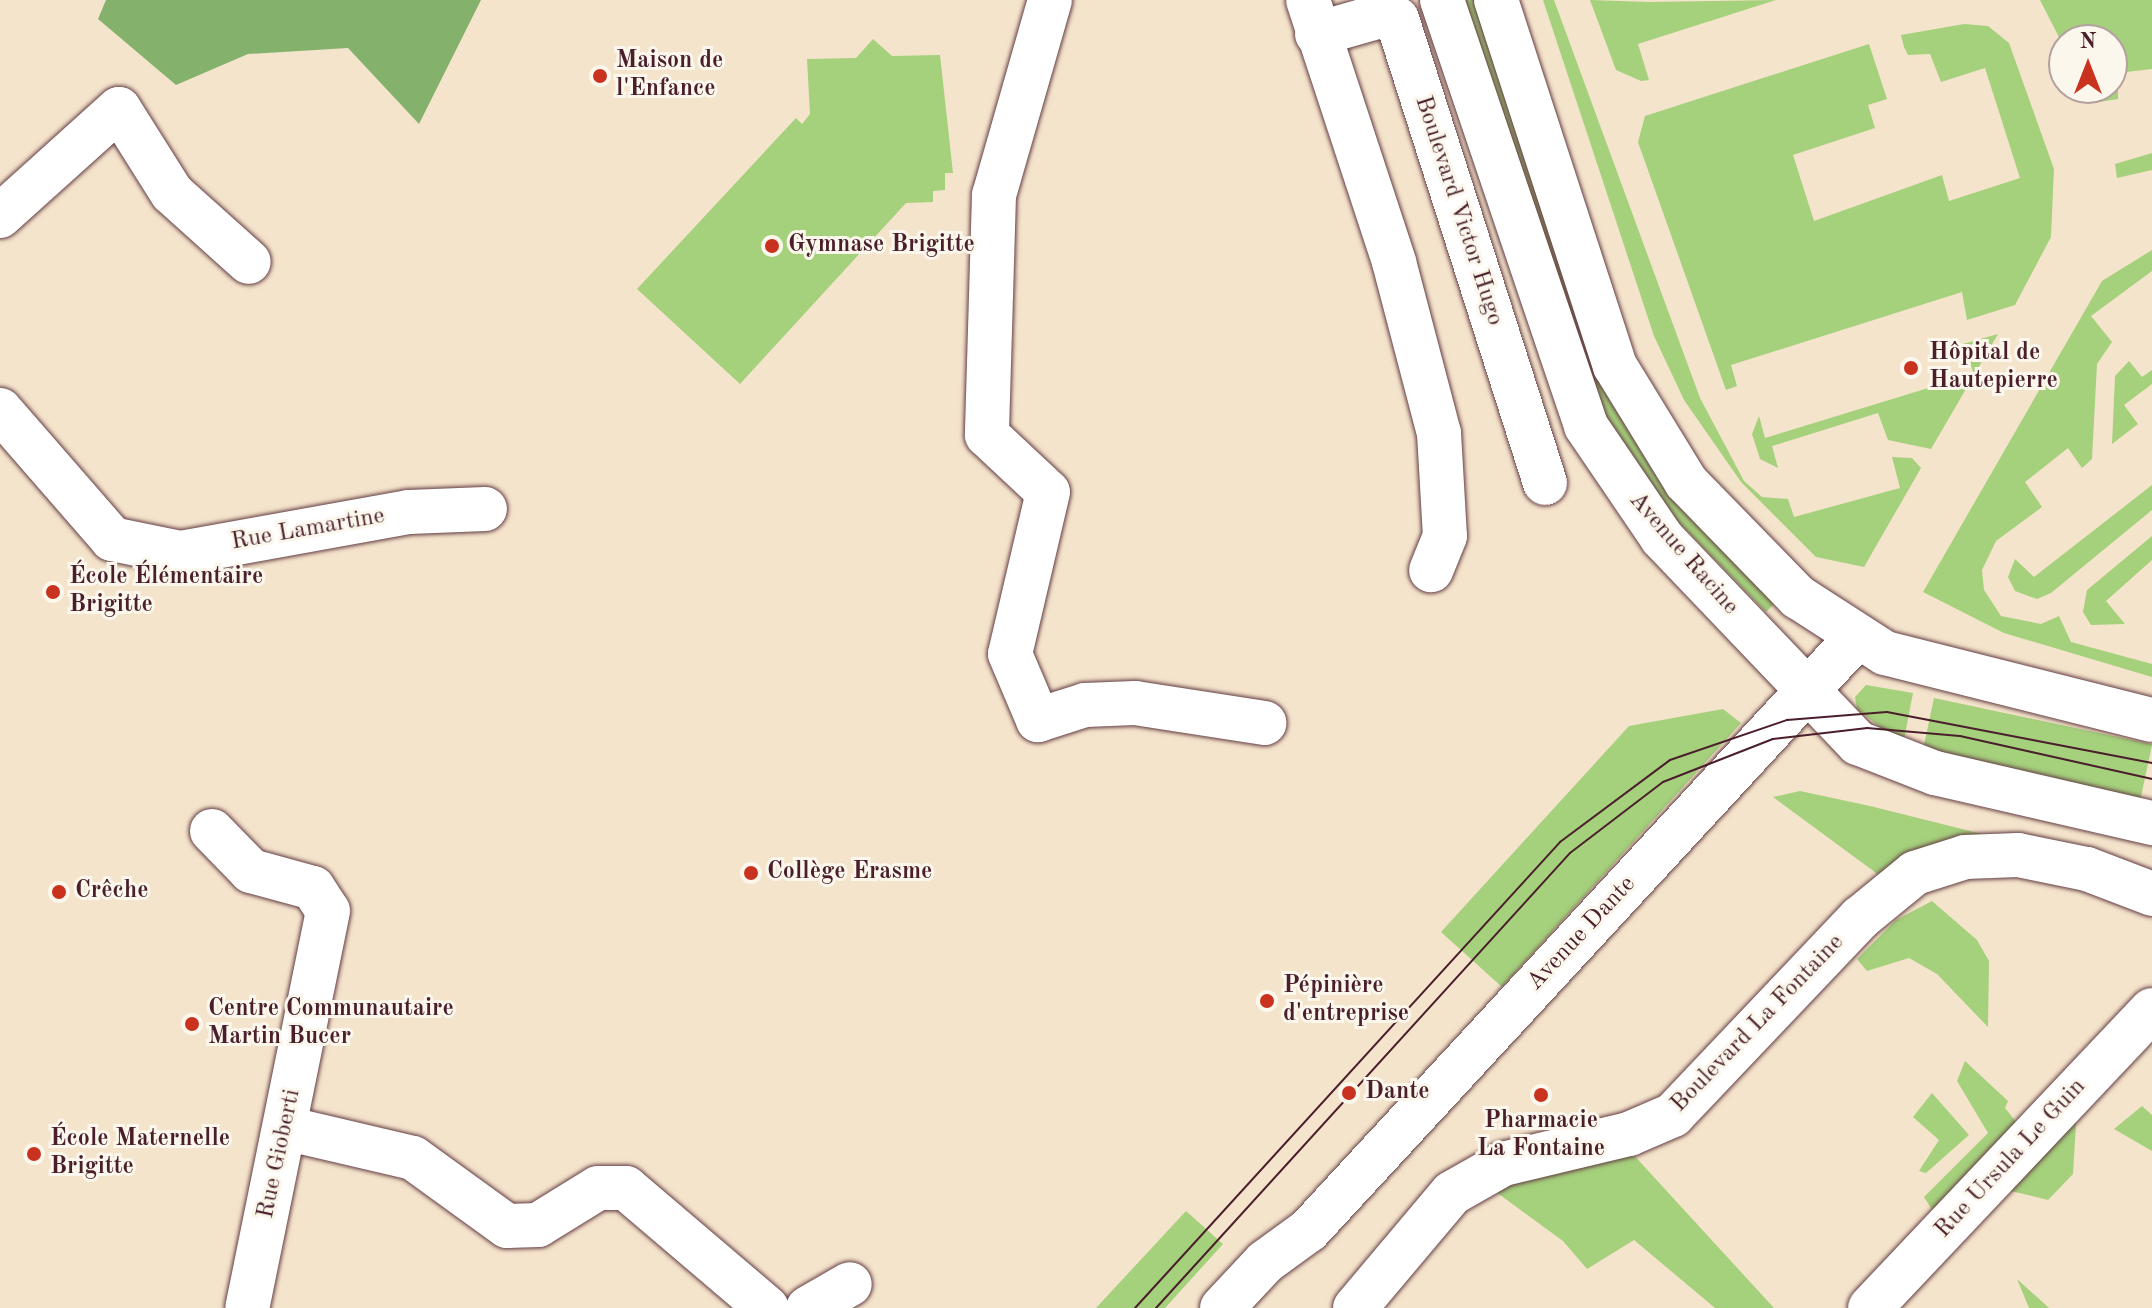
<!DOCTYPE html>
<html>
<head>
<meta charset="utf-8">
<style>
	body { margin:0 }
	#map { position:relative; width:2152px; height:1308px; overflow:hidden; background:#f5e4cc; font-family:"Old Standard TT",serif }
	div>[style] { position:absolute }
	[style*='--x'] { left:calc(var(--x)*1px); top:calc(var(--y)*1px); width:calc(var(--w)*1px); rotate:calc(var(--a)*1deg) }
	.green>* { inset:0; background:#a5d07c; transform-origin:0 0 }
	.forest>* { inset:0; background:#84b26c }
	.roads { filter:drop-shadow(0 0 2px #643d43) drop-shadow(0 0 2px #643d43) }
	.minor>* { height:44px; margin:-22px; padding:0 22px; transform-origin:22px; border-radius:22px; background:#fff }
	.tram>* { height:2px; margin:-1px; padding:0 1px; transform-origin:1px; border-radius:1px; background:#4a1f2b }
	.dots>* { width:22px; height:22px; translate:-50% -50%; box-sizing:border-box; border:4px solid #fbf7ec; border-radius:50% }
	span { translate:-50% -50%; white-space:nowrap; text-align:center; line-height:1.15; -webkit-text-stroke:6px #fbf7ec; paint-order:stroke }
	.poi-label { font-size:24px; color:#4a1f2b; font-weight:700 }
	.left { translate:0 -50%; text-align:left }
	.street-label { font-size:24px; color:#4a1f2b }
	.north { position:absolute; left:2048px; top:24px; width:80px; height:80px; box-sizing:border-box; background:#fbf7ec; border:2px solid #b4a19f; border-radius:50%; rotate:0deg; font-size:22px; font-weight:700; line-height:32px; text-align:center; color:#4a1f2b }
	.north::after { content:''; display:block; margin:auto; width:28px; height:36px; background:#c8321e; clip-path:polygon(50% 0,100% 100%,50% 72%,0 100%) }
</style>
</head>
<body>
<div id="map">
	<div class="green">
		<div style="clip-path:polygon(1461px 0,1476px 0,1539px 196px,1777px 601px,1766px 612px,1668px 511px,1602px 412px)"></div>
		<div style="clip-path:polygon(1543px 0,1554px 0,1700px 398px,1744px 481px,1762px 497px,1788px 499px,1794px 517px,1900px 488px,1892px 457px,1912px 458px,1921px 468px,1864px 567px,1816px 557px,1741px 482px,1684px 400px,1654px 336px)"></div>
		<div style="clip-path:polygon(1590px 0,1649px 2px,1776px 0,1638px 44px,1649px 80px,1641px 81px,1616px 70px)"></div>
		<div style="clip-path:polygon(2040px 0,2152px 0,2152px 69px,2118px 73px,2118px 99px,2092px 103px,2085px 88px,2112px 88px,2112px 40px,2064px 40px,2064px 47px)"></div>
		<div style="clip-path:polygon(1964px 24px,1988px 26px,2009px 43px,2054px 169px,2051px 237px,2015px 305px,1967px 320px,1962px 292px,1731px 365px,1737px 386px,1726px 390px,1638px 142px,1645px 116px,1869px 44px,1887px 99px,1868px 105px,1875px 128px,1793px 155px,1814px 221px,1942px 175px,1949px 201px,2020px 178px,1985px 68px,1941px 82px,1930px 54px,1908px 55px,1904px 47px,1901px 35px)"></div>
		<div style="clip-path:polygon(873px 39px,892px 56px,940px 55px,953px 173px,945px 173px,945px 190px,933px 191px,933px 202px,906px 203px,740px 384px,637px 289px,796px 118px,802px 124px,810px 114px,807px 59px,856px 58px)"></div>
		<div style="clip-path:polygon(2152px 153px,2152px 170px,2117px 178px,2115px 164px)"></div>
		<div style="clip-path:polygon(2152px 250px,2152px 271px,2091px 316px,2112px 342px,2097px 364px,2092px 459px,2082px 468px,2068px 448px,2025px 482px,2042px 507px,1996px 541px,1982px 570px,1984px 590px,2001px 616px,2041px 624px,2059px 616px,2071px 642px,2152px 664px,2152px 677px,2004px 633px,1923px 592px,2102px 281px)"></div>
		<div style="clip-path:polygon(1998px 334px,1931px 449px,1888px 440px,1878px 413px,1772px 446px,1778px 468px,1760px 459px,1752px 434px,1759px 416px,1765px 438px,1974px 374px,1963px 344px)"></div>
		<div style="clip-path:polygon(2129px 361px,2142px 377px,2152px 370px,2152px 384px,2124px 405px,2138px 424px,2112px 444px,2115px 376px)"></div>
		<div style="clip-path:polygon(2152px 485px,2152px 510px,2051px 593px,2037px 599px,2015px 591px,2008px 577px,2015px 559px,2034px 577px)"></div>
		<div style="clip-path:polygon(2152px 536px,2152px 560px,2106px 601px,2125px 624px,2091px 625px,2083px 612px,2087px 590px)"></div>
		<div style="clip-path:polygon(1866px 685px,1913px 693px,1903px 745px,1857px 709px,1855px 697px)"></div>
		<div style="left:1934px;top:698px;width:223px;height:57px;rotate:12deg"></div>
		<div style="clip-path:polygon(1723px 709px,1741px 723px,1502px 987px,1441px 932px,1629px 726px)"></div>
		<div style="clip-path:polygon(1800px 791px,1870px 806px,2010px 841px,1887px 881px,1773px 797px)"></div>
		<div style="clip-path:polygon(1932px 901px,1977px 940px,1989px 961px,1988px 1027px,1937px 974px,1909px 958px,1867px 971px,1857px 959px,1896px 920px)"></div>
		<div style="clip-path:polygon(1965px 1061px,2008px 1101px,2005px 1108px,2029px 1138px,2079px 1073px,2073px 1174px,2048px 1200px,2011px 1191px,1954px 1244px,1924px 1197px,1988px 1133px,1957px 1081px)"></div>
		<div style="clip-path:polygon(1932px 1093px,1969px 1135px,1926px 1173px,1919px 1171px,1939px 1140px,1913px 1117px)"></div>
		<div style="clip-path:polygon(2142px 1106px,2152px 1115px,2152px 1151px,2114px 1129px)"></div>
		<div style="clip-path:polygon(1630px 1151px,1774px 1308px,1715px 1308px,1634px 1240px,1587px 1269px,1563px 1241px,1492px 1189px)"></div>
		<div style="clip-path:polygon(1186px 1211px,1223px 1244px,1165px 1308px,1096px 1308px)"></div>
		<div style="clip-path:polygon(2017px 1279px,2049px 1308px,2029px 1308px)"></div>
	</div>
	<div class="forest">
		<div style="clip-path:polygon(106px 0,481px 0,419px 124px,348px 48px,248px 54px,176px 85px,98px 19px)"></div>
	</div>
	<div class="roads">
		<div class="minor">
			<div style="--x:1050;--y:0;--w:203;--a:106"></div>
			<div style="--x:994;--y:195;--w:240;--a:91.7"></div>
			<div style="--x:987;--y:435;--w:83;--a:43.1"></div>
			<div style="--x:1048;--y:492;--w:166;--a:103.2"></div>
			<div style="--x:1010;--y:654;--w:72;--a:67"></div>
			<div style="--x:1038;--y:720;--w:49;--a:-17.7"></div>
			<div style="--x:1085;--y:705;--w:50;--a:-2.3"></div>
			<div style="--x:1135;--y:703;--w:131;--a:8.8"></div>
			<div style="--x:1308;--y:0;--w:276;--a:71.8"></div>
			<div style="--x:1394;--y:262;--w:177;--a:75.3"></div>
			<div style="--x:1439;--y:433;--w:103;--a:86.7"></div>
			<div style="--x:1445;--y:536;--w:37;--a:112"></div>
			<div style="--x:1442;--y:0;--w:450;--a:71.3"></div>
			<div style="--x:1586;--y:426;--w:135;--a:55.8"></div>
			<div style="--x:1662;--y:538;--w:284;--a:46.3"></div>
			<div style="--x:1858;--y:743;--w:83;--a:21.3"></div>
			<div style="--x:1935;--y:773;--w:223;--a:13"></div>
			<div style="--x:1496;--y:0;--w:385;--a:72"></div>
			<div style="--x:1615;--y:366;--w:136;--a:58.5"></div>
			<div style="--x:1686;--y:482;--w:161;--a:45.8"></div>
			<div style="--x:1798;--y:597;--w:103;--a:32.8"></div>
			<div style="--x:1885;--y:653;--w:275;--a:14.1"></div>
			<div style="--x:1317;--y:34;--w:73;--a:-15.9"></div>
			<div style="--x:1387;--y:14;--w:11;--a:27"></div>
			<div style="--x:1397;--y:19;--w:487;--a:72.3"></div>
			<div style="--x:0;--y:216;--w:160;--a:-42"></div>
			<div style="--x:119;--y:109;--w:99;--a:57.8"></div>
			<div style="--x:172;--y:193;--w:103;--a:41.9"></div>
			<div style="--x:0;--y:410;--w:171;--a:49"></div>
			<div style="--x:112;--y:539;--w:70;--a:11.5"></div>
			<div style="--x:181;--y:553;--w:232;--a:-10.2"></div>
			<div style="--x:409;--y:512;--w:76;--a:-2.3"></div>
			<div style="--x:212;--y:831;--w:56;--a:45.7"></div>
			<div style="--x:251;--y:871;--w:64;--a:15.3"></div>
			<div style="--x:313;--y:888;--w:27;--a:57"></div>
			<div style="--x:328;--y:911;--w:405;--a:101.5"></div>
			<div style="--x:285;--y:1128;--w:131;--a:13.2"></div>
			<div style="--x:413;--y:1158;--w:116;--a:35.9"></div>
			<div style="--x:507;--y:1226;--w:31;--a:-2"></div>
			<div style="--x:538;--y:1225;--w:70;--a:-31.7"></div>
			<div style="--x:598;--y:1188;--w:28;--a:0"></div>
			<div style="--x:626;--y:1188;--w:185;--a:40.4"></div>
			<div style="--x:808;--y:1308;--w:48;--a:-29.7"></div>
			<div style="--x:1222;--y:1308;--w:63;--a:-46.9"></div>
			<div style="--x:1265;--y:1262;--w:54;--a:-36"></div>
			<div style="--x:1309;--y:1230;--w:806;--a:-47.26"></div>
			<div style="--x:1355;--y:1308;--w:150;--a:-49.9"></div>
			<div style="--x:1452;--y:1193;--w:59;--a:-29.6"></div>
			<div style="--x:1503;--y:1164;--w:130;--a:-13.4"></div>
			<div style="--x:1629;--y:1134;--w:48;--a:-23.4"></div>
			<div style="--x:1673;--y:1115;--w:272;--a:-46.5"></div>
			<div style="--x:1860;--y:918;--w:71;--a:-39.3"></div>
			<div style="--x:1915;--y:873;--w:52;--a:-17.7"></div>
			<div style="--x:1965;--y:857;--w:53;--a:-2.2"></div>
			<div style="--x:2018;--y:855;--w:70;--a:11.5"></div>
			<div style="--x:2087;--y:869;--w:70;--a:21"></div>
			<div style="--x:1870;--y:1308;--w:410;--a:-46.6"></div>
		</div>
	</div>
	<div class="tram">
		<div style="--x:1135;--y:1308;--w:631;--a:-47.63"></div>
		<div style="--x:1560;--y:842;--w:137;--a:-36.7"></div>
		<div style="--x:1670;--y:760;--w:124;--a:-18.9"></div>
		<div style="--x:1787;--y:720;--w:100;--a:-4.6"></div>
		<div style="--x:1887;--y:712;--w:270;--a:10.9"></div>
		<div style="--x:1156;--y:1308;--w:615;--a:-47.7"></div>
		<div style="--x:1570;--y:853;--w:117;--a:-37.4"></div>
		<div style="--x:1663;--y:782;--w:118;--a:-21.4"></div>
		<div style="--x:1773;--y:739;--w:95;--a:-6.7"></div>
		<div style="--x:1867;--y:728;--w:93;--a:4.9"></div>
		<div style="--x:1960;--y:736;--w:197;--a:12.6"></div>
	</div>
	<div class="dots">
		<div style="left:600px;top:76px;background:#c8321e"></div>
		<div style="left:772px;top:246px;background:#c8321e"></div>
		<div style="left:1911px;top:368px;background:#c8321e"></div>
		<div style="left:53px;top:592px;background:#c8321e"></div>
		<div style="left:751px;top:873px;background:#c8321e"></div>
		<div style="left:59px;top:892px;background:#c8321e"></div>
		<div style="left:1267px;top:1001px;background:#c8321e"></div>
		<div style="left:192px;top:1024px;background:#c8321e"></div>
		<div style="left:1349px;top:1093px;background:#c8321e"></div>
		<div style="left:1541px;top:1095px;background:#c8321e"></div>
		<div style="left:34px;top:1154px;background:#c8321e"></div>
	</div>
	<div class="poi-label">
		<span class="left" style="left:616px;top:76px">Maison de<br>l'Enfance</span>
		<span class="left" style="left:788px;top:246px">Gymnase Brigitte</span>
		<span class="left" style="left:1929px;top:368px">Hôpital de<br>Hautepierre</span>
		<span class="left" style="left:69px;top:592px">École Élémentaire<br>Brigitte</span>
		<span class="left" style="left:767px;top:873px">Collège Erasme</span>
		<span class="left" style="left:75px;top:892px">Crêche</span>
		<span class="left" style="left:1283px;top:1001px">Pépinière<br>d'entreprise</span>
		<span class="left" style="left:208px;top:1024px">Centre Communautaire<br>Martin Bucer</span>
		<span class="left" style="left:1365px;top:1093px">Dante</span>
		<span style="left:1541px;top:1136px">Pharmacie<br>La Fontaine</span>
		<span class="left" style="left:50px;top:1154px">École Maternelle<br>Brigitte</span>
	</div>
	<div class="street-label">
		<span style="left:1458px;top:211px;rotate:72deg">Boulevard Victor Hugo</span>
		<span style="left:308px;top:530px;rotate:-10deg">Rue Lamartine</span>
		<span style="left:1683px;top:554px;rotate:49deg">Avenue Racine</span>
		<span style="left:1582px;top:934px;rotate:-47deg">Avenue Dante</span>
		<span style="left:1758px;top:1024px;rotate:-46deg">Boulevard La Fontaine</span>
		<span style="left:280px;top:1154px;rotate:-78deg">Rue Gioberti</span>
		<span style="left:2011px;top:1159px;rotate:-47deg">Rue Ursula Le Guin</span>
	</div>
	<div class="north">N</div>
</div>
</body>
</html>
